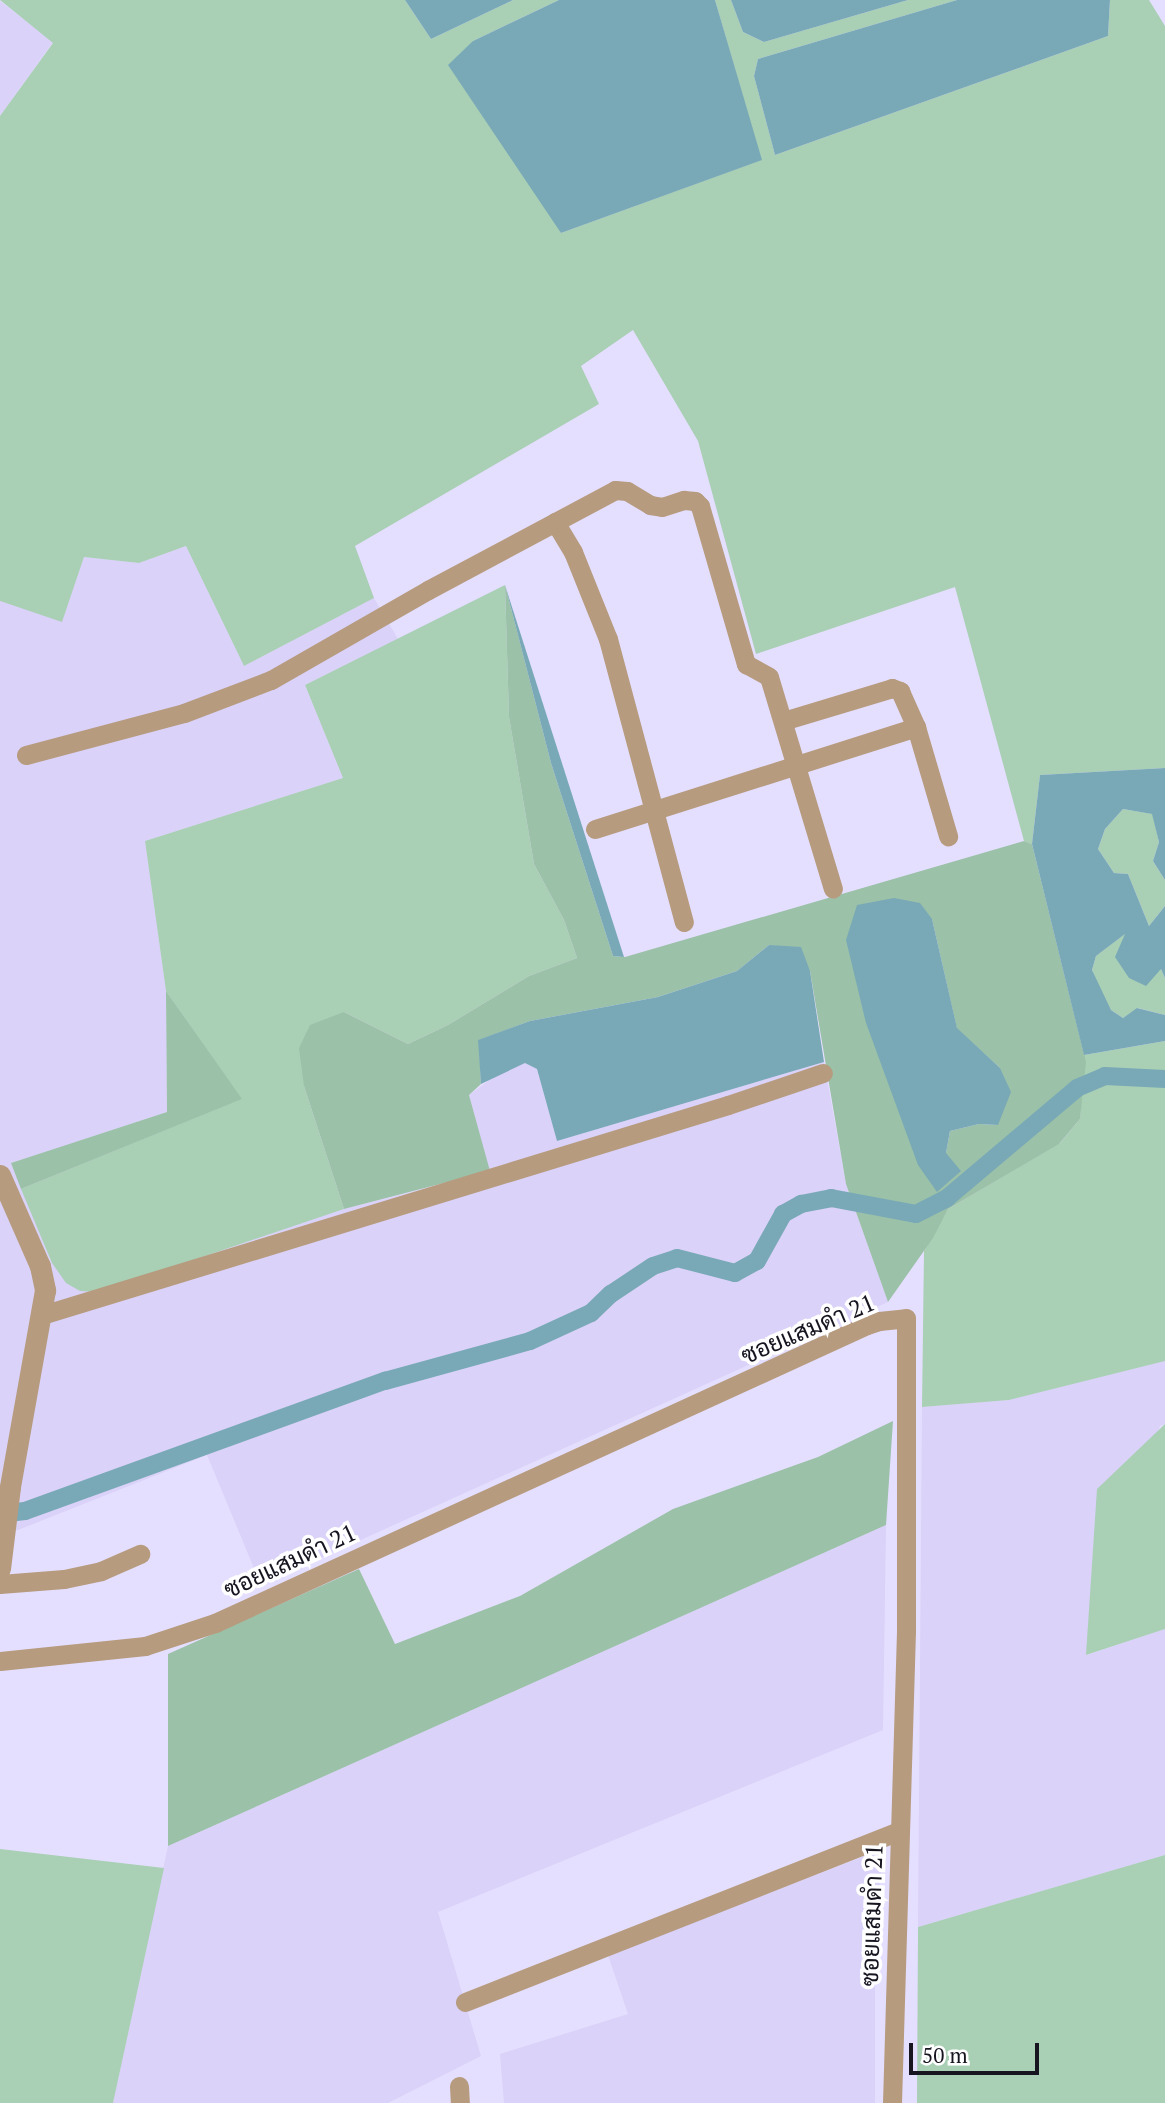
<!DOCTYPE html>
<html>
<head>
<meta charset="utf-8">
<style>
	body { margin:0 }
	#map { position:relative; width:1165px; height:2103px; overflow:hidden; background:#e5dfff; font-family:"PT Serif",Sarabun,serif }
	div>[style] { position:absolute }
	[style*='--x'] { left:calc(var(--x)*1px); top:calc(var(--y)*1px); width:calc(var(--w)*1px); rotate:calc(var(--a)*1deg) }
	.built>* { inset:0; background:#dad2f8 }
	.green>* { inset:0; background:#a9cfb5 }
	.forest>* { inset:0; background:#9bc1a8 }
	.water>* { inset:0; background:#79a9b7 }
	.canal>* { height:18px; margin:-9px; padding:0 9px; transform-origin:9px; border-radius:9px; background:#79a9b7 }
	.minor>* { height:19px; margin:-9.5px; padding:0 9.5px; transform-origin:9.5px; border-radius:9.5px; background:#b69b7e }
	.tertiary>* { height:21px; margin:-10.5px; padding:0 10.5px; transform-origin:10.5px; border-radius:10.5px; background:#b69b7e }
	span { translate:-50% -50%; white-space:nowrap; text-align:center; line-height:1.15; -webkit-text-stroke:7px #fff; paint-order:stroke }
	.street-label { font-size:24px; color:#171520 }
	.scale { position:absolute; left:909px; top:2043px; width:130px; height:32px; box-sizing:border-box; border:4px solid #171520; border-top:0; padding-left:9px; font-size:21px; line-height:24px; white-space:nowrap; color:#171520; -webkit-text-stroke:5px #fff; paint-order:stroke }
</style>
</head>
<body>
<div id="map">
	<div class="built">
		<div style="clip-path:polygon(0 1px,53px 42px,0 116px)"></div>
		<div style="clip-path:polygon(186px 546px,244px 666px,374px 598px,398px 639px,305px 685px,343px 778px,145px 841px,166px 991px,167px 1112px,11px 1163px,52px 1263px,99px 1292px,344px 1209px,490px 1172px,469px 1095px,499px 1073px,525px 1063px,537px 1069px,557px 1141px,824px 1062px,846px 1184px,888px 1302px,261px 1585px,207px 1455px,18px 1530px,0 1533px,0 601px,62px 621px,84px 557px,139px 563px)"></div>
		<div style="clip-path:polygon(1165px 1361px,1165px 1424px,1160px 1426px,1087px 1655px,1165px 1629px,1165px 1855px,918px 1927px,922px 1407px,1009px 1400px)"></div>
		<div style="clip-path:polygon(886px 1525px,883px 1730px,438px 1912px,481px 2056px,388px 2103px,113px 2103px,168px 1846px)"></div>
		<div style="clip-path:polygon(883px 1849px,875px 1937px,875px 2103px,504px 2103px,500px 2054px,628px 2014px,608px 1955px)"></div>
	</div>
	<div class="green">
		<div style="clip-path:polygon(0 0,405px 0,431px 39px,513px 0,559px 0,473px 41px,561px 233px,761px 160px,715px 0,731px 0,743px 32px,764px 42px,908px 0,957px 0,758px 59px,754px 76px,775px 155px,1108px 36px,1110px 0,1149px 0,1165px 26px,1165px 768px,1040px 775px,1032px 844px,1024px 841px,955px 587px,756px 654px,698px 441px,633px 330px,581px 366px,599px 404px,355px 546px,374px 598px,244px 666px,186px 546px,139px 563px,84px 557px,62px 622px,0 601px,0 116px,53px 43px)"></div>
		<div style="clip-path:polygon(505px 585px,509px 717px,534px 864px,564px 920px,577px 958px,529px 976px,448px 1025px,408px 1044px,344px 1012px,304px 1086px,344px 1209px,99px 1292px,80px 1291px,66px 1283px,52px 1263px,21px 1189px,241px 1099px,166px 991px,145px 841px,343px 778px,305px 685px)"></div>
		<div style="clip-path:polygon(1123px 809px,1153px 814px,1159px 842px,1153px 861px,1165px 880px,1165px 906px,1149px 926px,1128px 874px,1114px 873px,1098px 849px,1105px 829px)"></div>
		<div style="clip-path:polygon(1126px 933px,1161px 969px,1165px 978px,1165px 1015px,1138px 1008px,1123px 1018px,1111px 1010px,1100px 991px,1092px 970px,1096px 956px)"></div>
		<div style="clip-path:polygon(1165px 1041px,1165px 1361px,1009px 1400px,922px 1407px,924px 1251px,948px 1209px,1060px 1143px,1080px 1119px,1084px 1055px)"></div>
		<div style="clip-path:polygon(1165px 1424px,1165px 1629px,1086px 1655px,1097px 1489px)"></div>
		<div style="clip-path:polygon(0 1849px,164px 1868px,113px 2103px,0 2103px)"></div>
		<div style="clip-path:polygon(1165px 1855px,1165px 2103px,917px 2103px,918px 1927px)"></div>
	</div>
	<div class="forest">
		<div style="clip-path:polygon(evenodd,505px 585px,551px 763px,613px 956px,625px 957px,1024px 841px,1032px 844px,1086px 1062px,1080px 1119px,1059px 1144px,948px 1209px,933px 1238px,888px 1302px,846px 1184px,810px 971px,769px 945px,737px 971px,658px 997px,530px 1021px,479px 1040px,481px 1084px,469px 1095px,490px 1171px,344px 1209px,304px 1086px,299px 1048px,310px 1025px,344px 1012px,408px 1044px,448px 1025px,529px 976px,577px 958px,564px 920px,534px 864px,509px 717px,505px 585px,932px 919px,957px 1029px,1000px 1068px,998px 1125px,979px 1124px,950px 1131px,946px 1153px,932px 919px)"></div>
		<div style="clip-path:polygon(166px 991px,242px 1099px,21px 1189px,11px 1163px,167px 1112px)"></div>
		<div style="clip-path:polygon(893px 1421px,886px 1525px,168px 1846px,168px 1654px,359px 1569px,395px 1644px,520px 1596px,673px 1509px,818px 1457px)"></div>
	</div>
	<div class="water">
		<div style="clip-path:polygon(405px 0,513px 0,431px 39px)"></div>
		<div style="clip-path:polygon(559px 0,715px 0,762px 160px,561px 233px,448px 65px,473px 41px)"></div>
		<div style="clip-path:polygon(731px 0,908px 0,764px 42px,743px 32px)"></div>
		<div style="clip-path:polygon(957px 0,1110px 0,1108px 36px,775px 155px,754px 76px,758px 59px)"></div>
		<div style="clip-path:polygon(505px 585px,624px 957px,613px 956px,551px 763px)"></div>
		<div style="clip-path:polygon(1165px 768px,1165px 880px,1153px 861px,1159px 842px,1152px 814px,1123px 809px,1105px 829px,1098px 849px,1114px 873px,1128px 874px,1149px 926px,1165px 906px,1165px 978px,1161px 969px,1146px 986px,1129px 978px,1115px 957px,1125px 934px,1096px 956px,1092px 970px,1111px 1010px,1123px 1018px,1137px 1008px,1165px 1015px,1165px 1041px,1084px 1055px,1032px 844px,1040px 775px)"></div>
		<div style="clip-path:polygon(894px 898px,920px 903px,932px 919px,957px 1028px,1000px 1068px,1011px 1092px,998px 1125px,979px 1124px,950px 1131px,946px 1153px,961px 1171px,937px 1192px,918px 1165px,866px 1023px,846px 940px,857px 905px)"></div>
		<div style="clip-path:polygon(769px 945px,801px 947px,810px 971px,824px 1062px,557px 1141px,537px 1069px,525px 1063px,481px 1084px,478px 1040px,530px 1021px,658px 997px,737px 971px)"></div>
	</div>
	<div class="canal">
		<div style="--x:0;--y:1514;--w:25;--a:-7"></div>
		<div style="--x:25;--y:1511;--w:383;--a:-19.9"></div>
		<div style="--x:385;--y:1381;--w:150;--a:-15.4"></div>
		<div style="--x:530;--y:1341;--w:67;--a:-24.7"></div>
		<div style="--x:591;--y:1313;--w:28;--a:-44"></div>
		<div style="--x:611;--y:1294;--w:50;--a:-33.7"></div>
		<div style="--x:653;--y:1266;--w:25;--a:-18"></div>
		<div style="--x:677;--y:1258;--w:60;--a:14.5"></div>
		<div style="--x:735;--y:1273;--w:25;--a:-29"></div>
		<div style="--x:757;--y:1261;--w:54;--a:-61"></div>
		<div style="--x:783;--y:1214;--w:21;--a:-29"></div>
		<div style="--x:801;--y:1204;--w:31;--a:-11"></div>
		<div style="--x:831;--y:1198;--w:86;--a:10.7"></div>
		<div style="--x:916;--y:1214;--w:35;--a:-27"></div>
		<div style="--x:947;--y:1198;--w:170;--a:-40.2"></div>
		<div style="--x:1077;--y:1088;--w:30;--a:-23"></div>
		<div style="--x:1105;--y:1076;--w:60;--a:2.9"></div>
	</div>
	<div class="minor">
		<div style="--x:555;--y:522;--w:35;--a:59"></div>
		<div style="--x:573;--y:552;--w:94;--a:68.1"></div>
		<div style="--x:608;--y:639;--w:293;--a:75"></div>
		<div style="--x:783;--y:721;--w:114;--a:-16.8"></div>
		<div style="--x:892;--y:688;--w:9;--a:21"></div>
		<div style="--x:900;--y:691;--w:39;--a:66"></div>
		<div style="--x:916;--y:727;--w:114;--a:73.6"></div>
		<div style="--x:26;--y:755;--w:163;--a:-14.9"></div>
		<div style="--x:184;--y:713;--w:93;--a:-20.8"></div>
		<div style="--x:271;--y:680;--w:181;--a:-29.8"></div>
		<div style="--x:428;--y:590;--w:212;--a:-28.1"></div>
		<div style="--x:615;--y:490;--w:12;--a:5"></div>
		<div style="--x:627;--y:491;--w:27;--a:31"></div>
		<div style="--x:650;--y:505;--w:12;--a:9"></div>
		<div style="--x:662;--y:507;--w:23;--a:-18"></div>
		<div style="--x:684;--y:500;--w:11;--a:5"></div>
		<div style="--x:695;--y:501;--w:7;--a:45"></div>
		<div style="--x:700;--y:506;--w:165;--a:73.8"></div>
		<div style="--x:746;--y:664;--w:26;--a:29"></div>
		<div style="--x:769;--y:677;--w:221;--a:73.2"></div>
		<div style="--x:595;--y:829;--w:337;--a:-17.6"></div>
		<div style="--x:42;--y:1315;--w:717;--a:-17.02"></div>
		<div style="--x:728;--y:1105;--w:100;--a:-18.6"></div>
		<div style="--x:0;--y:1584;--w:64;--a:-4.5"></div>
		<div style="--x:64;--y:1579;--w:38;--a:-12"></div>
		<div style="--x:101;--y:1571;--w:43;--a:-23.6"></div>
		<div style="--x:0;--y:1661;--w:146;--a:-5.9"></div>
		<div style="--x:145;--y:1646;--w:74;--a:-18.2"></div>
		<div style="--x:215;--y:1623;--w:717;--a:-24.56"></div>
		<div style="--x:867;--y:1325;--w:13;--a:-18"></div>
		<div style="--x:879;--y:1321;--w:27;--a:-6"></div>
		<div style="--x:906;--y:1318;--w:313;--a:90"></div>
		<div style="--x:906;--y:1631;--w:472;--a:91.7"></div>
		<div style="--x:465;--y:2002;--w:466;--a:-21.5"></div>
		<div style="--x:459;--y:2086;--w:17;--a:87"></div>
	</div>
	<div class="tertiary">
		<div style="--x:0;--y:1175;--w:99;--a:66.3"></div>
		<div style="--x:40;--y:1266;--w:25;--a:78"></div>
		<div style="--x:45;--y:1290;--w:200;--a:100.1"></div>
		<div style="--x:10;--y:1487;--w:82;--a:97"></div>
	</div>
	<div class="street-label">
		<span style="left:808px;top:1329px;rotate:-23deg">ซอยแสมดำ 21</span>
		<span style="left:290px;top:1561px;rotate:-25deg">ซอยแสมดำ 21</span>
		<span style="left:872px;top:1915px;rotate:-88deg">ซอยแสมดำ 21</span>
	</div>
	<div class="scale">50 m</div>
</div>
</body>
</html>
